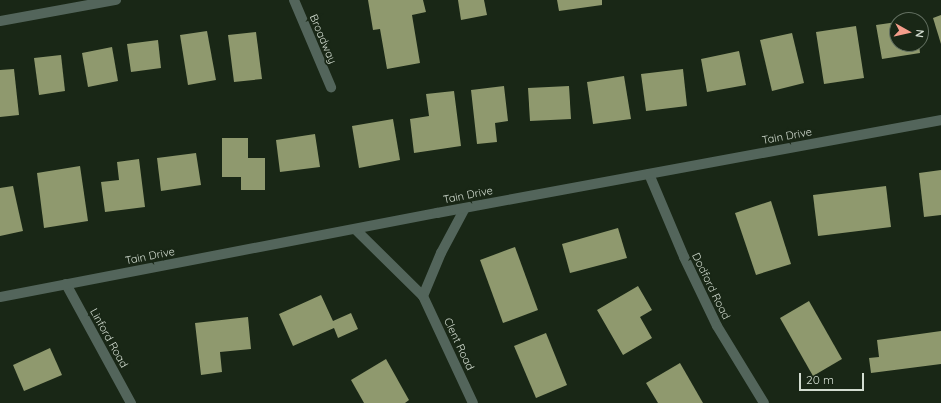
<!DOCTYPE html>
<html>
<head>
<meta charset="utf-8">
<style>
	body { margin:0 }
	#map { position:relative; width:941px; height:403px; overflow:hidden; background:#192716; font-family:Quicksand,sans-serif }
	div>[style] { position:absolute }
	.building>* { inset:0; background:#8f996e }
	.minor>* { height:10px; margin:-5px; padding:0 5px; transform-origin:5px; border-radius:5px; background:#53655b }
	span { translate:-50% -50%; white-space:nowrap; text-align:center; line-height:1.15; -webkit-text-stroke:4px #192716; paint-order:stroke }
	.street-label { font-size:11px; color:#d3ddd1 }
	.north { position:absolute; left:889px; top:12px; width:40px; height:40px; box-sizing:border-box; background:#192716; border:1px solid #637061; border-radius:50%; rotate:98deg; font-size:11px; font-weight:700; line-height:16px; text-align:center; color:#d3ddd1 }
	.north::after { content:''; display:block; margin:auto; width:14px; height:18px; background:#f49d8b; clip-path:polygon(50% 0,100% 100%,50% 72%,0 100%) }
	.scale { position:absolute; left:799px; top:373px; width:65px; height:18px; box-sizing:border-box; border:2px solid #d3ddd1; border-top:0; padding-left:5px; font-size:12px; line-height:14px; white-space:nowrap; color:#d3ddd1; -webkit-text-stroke:3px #192716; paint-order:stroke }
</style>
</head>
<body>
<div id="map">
	<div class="building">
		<i style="clip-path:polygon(368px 0,423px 0,426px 12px,412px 15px,420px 63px,387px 69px,380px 29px,373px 30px)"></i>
		<i style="clip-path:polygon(458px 0,484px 0,487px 15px,461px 20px)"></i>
		<i style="clip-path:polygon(557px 0,602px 0,602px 5px,559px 11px)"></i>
		<i style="clip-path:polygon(941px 15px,941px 44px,933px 18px)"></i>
		<i style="clip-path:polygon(897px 22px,897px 44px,919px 44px,920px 53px,882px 59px,876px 25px)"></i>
		<i style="clip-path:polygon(856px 26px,864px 78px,824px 84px,816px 32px)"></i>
		<i style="clip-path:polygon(207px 31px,216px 80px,188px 85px,180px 35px)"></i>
		<i style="clip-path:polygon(256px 32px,262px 79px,234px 82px,228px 35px)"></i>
		<i style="clip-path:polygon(792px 33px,804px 83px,772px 91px,760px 40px)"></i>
		<i style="clip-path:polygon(158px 40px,161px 68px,131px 72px,127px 44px)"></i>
		<i style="clip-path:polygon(112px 47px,118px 81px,88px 87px,82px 53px)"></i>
		<i style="clip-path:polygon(739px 51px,746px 85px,707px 92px,701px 59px)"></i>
		<i style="clip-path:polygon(61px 55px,65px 91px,39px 95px,34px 58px)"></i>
		<i style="clip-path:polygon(14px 69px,19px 115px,0 117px,0 70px)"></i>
		<i style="clip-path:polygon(683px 69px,687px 106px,646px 111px,641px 74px)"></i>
		<i style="clip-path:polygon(624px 76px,631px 119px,593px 124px,587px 82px)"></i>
		<i style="clip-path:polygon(504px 86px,508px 121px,495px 123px,497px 142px,477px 144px,471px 90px)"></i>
		<i style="clip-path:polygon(569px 86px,571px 119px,530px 121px,528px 88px)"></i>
		<i style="clip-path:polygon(454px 91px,461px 146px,414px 153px,410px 119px,429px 116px,426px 94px)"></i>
		<i style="clip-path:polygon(393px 119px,400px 160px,359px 168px,352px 126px)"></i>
		<i style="clip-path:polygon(315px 134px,320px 167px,280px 172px,276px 140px)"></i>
		<i style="clip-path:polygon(222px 138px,248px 138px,248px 158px,265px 158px,265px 190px,241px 190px,241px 177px,222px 177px)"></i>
		<i style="clip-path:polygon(196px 153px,201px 185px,161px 191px,157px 158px)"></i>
		<i style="clip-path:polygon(139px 159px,145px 207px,105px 212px,101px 182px,119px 180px,117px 162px)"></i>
		<i style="clip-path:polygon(80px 166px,88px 221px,44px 228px,37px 173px)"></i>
		<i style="clip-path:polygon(941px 170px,941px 215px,924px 217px,919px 173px)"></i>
		<i style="clip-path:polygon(13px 186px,23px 231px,0 236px,0 188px)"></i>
		<i style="clip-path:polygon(886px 186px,891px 227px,818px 236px,813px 195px)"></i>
		<i style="clip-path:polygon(771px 201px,791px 264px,756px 275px,735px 213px)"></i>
		<i style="clip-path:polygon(618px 228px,627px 258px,570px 273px,562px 244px)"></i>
		<i style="clip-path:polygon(515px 247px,538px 310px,503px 323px,480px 260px)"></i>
		<i style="clip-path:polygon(638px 286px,652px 310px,640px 317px,652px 338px,623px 355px,597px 310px)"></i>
		<i style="clip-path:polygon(321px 295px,333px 321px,351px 313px,358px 329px,338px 338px,334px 328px,293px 346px,279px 314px)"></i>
		<i style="clip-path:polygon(809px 301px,842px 359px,813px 376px,780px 318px)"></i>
		<i style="clip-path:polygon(248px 317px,251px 349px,220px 352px,222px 372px,201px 375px,195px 323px)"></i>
		<i style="clip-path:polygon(941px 331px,941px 364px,871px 373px,869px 358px,879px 357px,877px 340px)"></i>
		<i style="clip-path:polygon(546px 333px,567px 385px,536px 398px,514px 346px)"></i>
		<i style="clip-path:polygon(50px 348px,62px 375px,24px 391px,13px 365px)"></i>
		<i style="clip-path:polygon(386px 359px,409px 400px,405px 403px,364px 403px,351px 380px)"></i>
		<i style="clip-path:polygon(680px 363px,703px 403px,658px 403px,646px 383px)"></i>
	</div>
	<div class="minor">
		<i style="left:294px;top:0;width:95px;rotate:67deg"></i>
		<i style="left:0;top:21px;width:118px;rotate:-10.3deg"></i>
		<i style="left:649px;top:174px;width:90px;rotate:67.1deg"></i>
		<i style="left:684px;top:257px;width:76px;rotate:64.4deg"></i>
		<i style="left:717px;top:326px;width:90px;rotate:58.6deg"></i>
		<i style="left:356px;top:230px;width:94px;rotate:44.6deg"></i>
		<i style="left:423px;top:296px;width:118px;rotate:65deg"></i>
		<i style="left:66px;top:284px;width:136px;rotate:61.4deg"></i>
		<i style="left:423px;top:296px;width:47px;rotate:-67.3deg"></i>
		<i style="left:441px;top:253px;width:51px;rotate:-61.9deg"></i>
		<i style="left:0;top:297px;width:445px;rotate:-10.9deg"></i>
		<i style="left:437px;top:213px;width:513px;rotate:-10.45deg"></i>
	</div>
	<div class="street-label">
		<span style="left:323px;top:39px;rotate:67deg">Broadway</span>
		<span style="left:787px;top:136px;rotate:-10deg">Tain Drive</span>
		<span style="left:468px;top:195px;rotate:-11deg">Tain Drive</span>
		<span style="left:150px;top:256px;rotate:-11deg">Tain Drive</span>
		<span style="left:711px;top:286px;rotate:64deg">Dodford Road</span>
		<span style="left:109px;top:338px;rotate:61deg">Linford Road</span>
		<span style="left:459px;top:344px;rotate:65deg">Clent Road</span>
	</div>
	<div class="north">N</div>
	<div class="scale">20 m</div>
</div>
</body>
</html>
